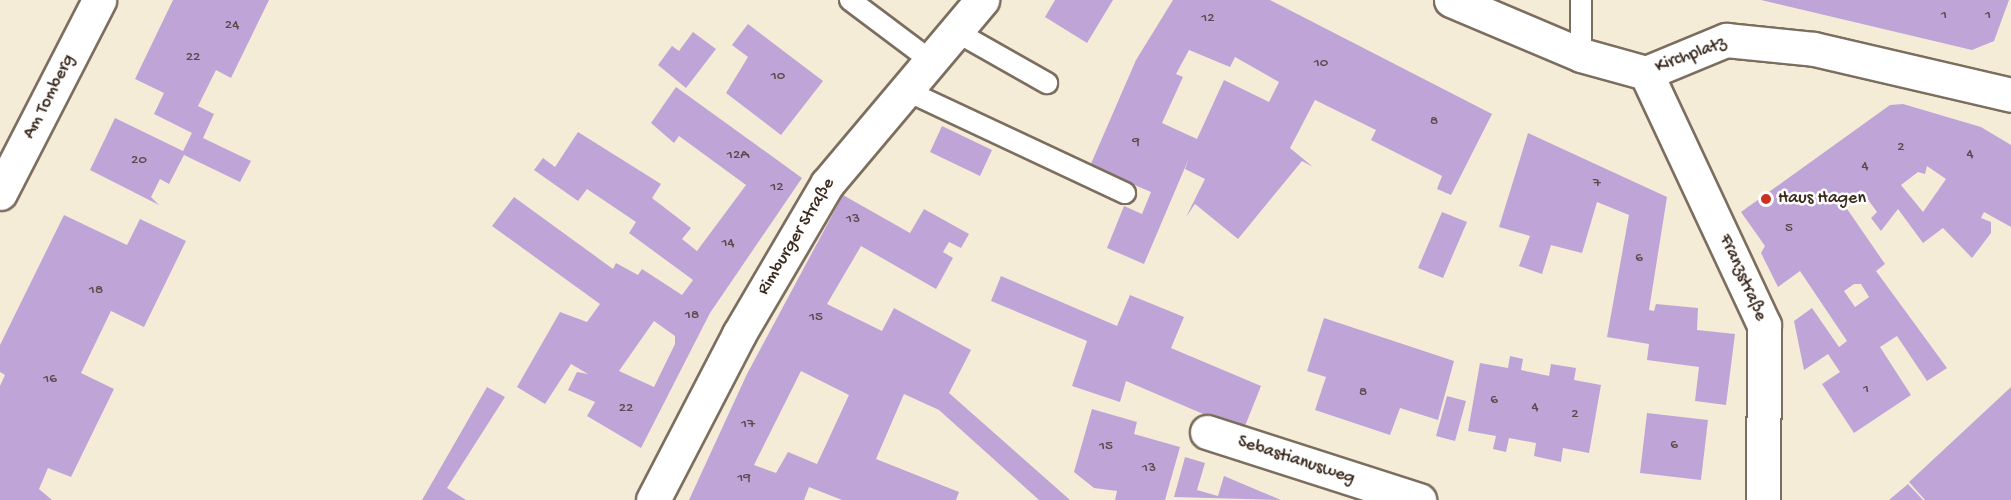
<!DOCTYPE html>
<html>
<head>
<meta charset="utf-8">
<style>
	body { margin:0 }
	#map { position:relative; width:2011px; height:500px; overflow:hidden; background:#f5ecd8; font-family:"Gochi Hand",sans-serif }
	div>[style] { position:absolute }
	.building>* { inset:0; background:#bfa5d7 }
	.roads { filter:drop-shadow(2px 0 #7c6e5f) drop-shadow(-2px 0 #7c6e5f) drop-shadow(0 2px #7c6e5f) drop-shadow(0 -2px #7c6e5f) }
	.service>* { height:20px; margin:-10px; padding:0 10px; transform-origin:10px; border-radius:10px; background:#fff }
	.minor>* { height:33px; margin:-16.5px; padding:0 16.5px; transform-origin:16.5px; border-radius:16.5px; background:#fff }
	.dots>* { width:16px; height:16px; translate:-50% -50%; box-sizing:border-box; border:3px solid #fff; border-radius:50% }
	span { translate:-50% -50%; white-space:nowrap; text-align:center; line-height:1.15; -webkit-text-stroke:5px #fff; paint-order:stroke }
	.number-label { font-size:15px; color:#5c494c }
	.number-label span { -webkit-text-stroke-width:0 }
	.street-label { font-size:18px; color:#3b2a1e }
	.poi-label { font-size:18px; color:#3b2a1e }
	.left { translate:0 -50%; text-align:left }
</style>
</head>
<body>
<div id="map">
	<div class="building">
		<i style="clip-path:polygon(173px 0,269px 0,231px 78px,216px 70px,198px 106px,214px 114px,203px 138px,251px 161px,240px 182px,184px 155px,169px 184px,160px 179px,151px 197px,159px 205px,90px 170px,115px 118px,183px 151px,192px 133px,154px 114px,164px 93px,135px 79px)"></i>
		<i style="clip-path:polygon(1055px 0,1113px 0,1087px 43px,1045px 17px)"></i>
		<i style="clip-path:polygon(evenodd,1173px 0,1270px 0,1492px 114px,1451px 195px,1437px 189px,1442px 176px,1371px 140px,1376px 130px,1315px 100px,1290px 148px,1313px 167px,1302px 161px,1238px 239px,1195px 204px,1186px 217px,1205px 179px,1185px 169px,1189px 158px,1144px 264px,1107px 248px,1124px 206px,1142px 214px,1151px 192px,1090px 166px,1136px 60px,1173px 0,1189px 50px,1230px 67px,1235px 57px,1279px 82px,1269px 102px,1224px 80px,1197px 139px,1162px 123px,1183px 77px,1176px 74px,1189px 50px)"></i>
		<i style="clip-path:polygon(1761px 0,2009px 0,1994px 41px,1972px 50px)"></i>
		<i style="clip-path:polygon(748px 24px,823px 81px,781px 135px,726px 93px,748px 57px,732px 45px)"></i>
		<i style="clip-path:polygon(693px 32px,716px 49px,686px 88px,658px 65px,672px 46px,679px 51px)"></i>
		<i style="clip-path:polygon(evenodd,676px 87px,802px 178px,710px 313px,641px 448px,587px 416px,595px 402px,568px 390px,577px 372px,588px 374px,571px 364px,545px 404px,517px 387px,560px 312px,587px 322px,600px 304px,492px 226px,514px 197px,613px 269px,616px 263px,638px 275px,642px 269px,682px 295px,693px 280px,629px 233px,636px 222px,587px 189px,578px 201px,534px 170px,543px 158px,555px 167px,578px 132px,661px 184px,652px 198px,691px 228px,682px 239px,697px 251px,746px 185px,679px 136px,674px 143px,651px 123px,676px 87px,654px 321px,675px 336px,675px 344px,654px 387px,619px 371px,654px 321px)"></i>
		<i style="clip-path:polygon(evenodd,1903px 104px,1981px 127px,2011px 145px,2011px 227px,1984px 212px,1981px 218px,1991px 222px,1991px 233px,1972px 258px,1943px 228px,1923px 243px,1898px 209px,1881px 231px,1871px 218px,1877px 212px,1861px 190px,1843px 203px,1885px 264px,1876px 271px,1947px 368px,1927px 381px,1897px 336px,1880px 347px,1911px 395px,1854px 433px,1822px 384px,1840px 372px,1828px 354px,1804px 370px,1794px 321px,1812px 308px,1839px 347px,1847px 341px,1800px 271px,1778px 287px,1761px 253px,1765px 246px,1741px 212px,1890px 105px,1903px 104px,1927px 166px,1946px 179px,1923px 212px,1901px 185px,1918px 172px,1925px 174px,1927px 166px,1903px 104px,1854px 284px,1861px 284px,1869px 297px,1855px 307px,1844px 291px,1854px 284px)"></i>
		<i style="clip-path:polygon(942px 126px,992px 150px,980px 176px,930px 152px)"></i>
		<i style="clip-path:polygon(1528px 133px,1667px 197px,1649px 310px,1654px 311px,1656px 304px,1698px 308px,1697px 330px,1735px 334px,1726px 405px,1695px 401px,1699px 367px,1647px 360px,1649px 344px,1607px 337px,1629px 215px,1597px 202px,1582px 253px,1551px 245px,1542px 274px,1519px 266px,1530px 236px,1499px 227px)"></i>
		<i style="clip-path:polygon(evenodd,843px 195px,910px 233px,924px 209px,969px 234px,961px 248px,949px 242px,943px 252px,953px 258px,936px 289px,861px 246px,827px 304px,882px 331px,894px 308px,971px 350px,949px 393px,1070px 500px,1039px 500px,939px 410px,904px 394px,876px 459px,959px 492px,956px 500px,842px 500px,809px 487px,804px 500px,689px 500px,747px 374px,843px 195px,801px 371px,849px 395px,817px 464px,788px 452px,776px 473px,754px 465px,801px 371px)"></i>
		<i style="clip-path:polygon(1442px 212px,1467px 222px,1443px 278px,1418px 268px)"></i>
		<i style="clip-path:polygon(64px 215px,127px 245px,140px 219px,186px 241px,144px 327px,111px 311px,81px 373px,114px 389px,71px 477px,48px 468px,39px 489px,52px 500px,0 500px,0 386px,5px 375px,0 372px,0 345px)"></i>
		<i style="clip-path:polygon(1001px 276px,1117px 326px,1130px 295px,1184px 317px,1171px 348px,1261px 386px,1243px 431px,1126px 381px,1120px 402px,1072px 386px,1087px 341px,991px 301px)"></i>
		<i style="clip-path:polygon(1324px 318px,1454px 361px,1438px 420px,1400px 408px,1390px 435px,1315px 410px,1326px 377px,1307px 371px)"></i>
		<i style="clip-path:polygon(1510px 356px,1523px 359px,1521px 370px,1549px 376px,1551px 364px,1576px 368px,1574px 380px,1601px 385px,1589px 453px,1563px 448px,1561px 462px,1534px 456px,1536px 443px,1509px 438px,1506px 452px,1493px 449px,1496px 436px,1468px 431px,1480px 363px,1508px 368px)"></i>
		<i style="clip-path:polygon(487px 387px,505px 397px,447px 488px,466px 500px,422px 500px)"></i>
		<i style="clip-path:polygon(2011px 387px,2011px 500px,1925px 500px,1909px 482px)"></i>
		<i style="clip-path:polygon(1447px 396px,1466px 401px,1455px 441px,1436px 436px)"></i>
		<i style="clip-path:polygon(1092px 409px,1137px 422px,1134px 434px,1180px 447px,1165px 500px,1115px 500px,1117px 491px,1094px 488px,1074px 472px)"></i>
		<i style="clip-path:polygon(1647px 413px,1708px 420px,1701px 480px,1640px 473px)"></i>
		<i style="clip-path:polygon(1185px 457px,1205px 463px,1197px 490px,1218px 496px,1224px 476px,1281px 500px,1174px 497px)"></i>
		<i style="clip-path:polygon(1908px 484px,1923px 500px,1889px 500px)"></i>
	</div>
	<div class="roads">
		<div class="service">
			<i style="left:850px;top:0;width:100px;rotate:36.9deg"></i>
			<i style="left:955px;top:31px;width:106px;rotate:29.5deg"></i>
			<i style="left:1581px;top:55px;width:55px;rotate:-90deg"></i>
			<i style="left:905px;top:90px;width:243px;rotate:25.1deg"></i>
		</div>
		<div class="minor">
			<i style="left:1451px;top:0;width:141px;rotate:22.9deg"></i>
			<i style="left:1581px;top:55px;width:67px;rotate:15.5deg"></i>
			<i style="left:1646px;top:73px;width:87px;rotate:-22.4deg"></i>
			<i style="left:1726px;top:40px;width:88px;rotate:5.8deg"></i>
			<i style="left:1814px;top:49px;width:202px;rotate:13.1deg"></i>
			<i style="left:1646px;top:73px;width:278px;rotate:64.9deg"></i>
			<i style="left:1764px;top:325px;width:175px;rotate:90.3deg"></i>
			<i style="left:0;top:193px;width:217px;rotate:-62.8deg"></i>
			<i style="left:1207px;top:432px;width:223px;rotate:17.8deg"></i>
			<i style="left:653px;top:500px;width:187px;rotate:-62.6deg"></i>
			<i style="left:739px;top:334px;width:174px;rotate:-59.6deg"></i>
			<i style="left:827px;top:184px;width:241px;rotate:-49.9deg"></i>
		</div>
	</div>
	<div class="dots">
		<i style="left:1766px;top:199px;background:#c8321e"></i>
	</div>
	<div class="number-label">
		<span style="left:1944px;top:16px">1</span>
		<span style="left:1988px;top:16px">1</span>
		<span style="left:1208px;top:19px">12</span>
		<span style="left:232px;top:26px">24</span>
		<span style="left:193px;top:58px">22</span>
		<span style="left:1321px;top:64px">10</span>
		<span style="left:778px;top:77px">10</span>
		<span style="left:1434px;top:122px">8</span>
		<span style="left:1136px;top:143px">9</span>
		<span style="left:1901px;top:148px">2</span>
		<span style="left:1970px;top:155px">4</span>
		<span style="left:738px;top:156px">12A</span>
		<span style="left:139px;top:161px">20</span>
		<span style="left:1865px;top:167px">4</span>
		<span style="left:1597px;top:184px">7</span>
		<span style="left:777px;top:188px">12</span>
		<span style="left:853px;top:220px">13</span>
		<span style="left:1789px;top:229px">5</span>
		<span style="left:728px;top:244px">14</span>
		<span style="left:1639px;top:259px">6</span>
		<span style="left:96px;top:291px">18</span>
		<span style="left:692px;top:316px">18</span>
		<span style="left:816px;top:318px">15</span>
		<span style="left:50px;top:380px">16</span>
		<span style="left:1866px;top:390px">1</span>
		<span style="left:1363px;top:393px">8</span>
		<span style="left:1494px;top:401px">6</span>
		<span style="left:1535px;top:408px">4</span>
		<span style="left:626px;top:409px">22</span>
		<span style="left:1575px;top:415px">2</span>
		<span style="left:748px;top:425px">17</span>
		<span style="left:1674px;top:446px">6</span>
		<span style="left:1106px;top:447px">15</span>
		<span style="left:1149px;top:469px">13</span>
		<span style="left:744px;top:479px">19</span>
	</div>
	<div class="street-label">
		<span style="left:1691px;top:56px;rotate:-20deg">Kirchplatz</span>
		<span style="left:50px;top:97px;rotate:-63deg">Am Tomberg</span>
		<span style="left:797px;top:237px;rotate:-59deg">Rimburger Straße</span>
		<span style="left:1742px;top:278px;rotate:66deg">Franzstraße</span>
		<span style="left:1296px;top:461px;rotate:18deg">Sebastianusweg</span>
	</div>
	<div class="poi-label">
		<span class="left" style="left:1778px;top:199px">Haus Hagen</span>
	</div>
</div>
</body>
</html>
